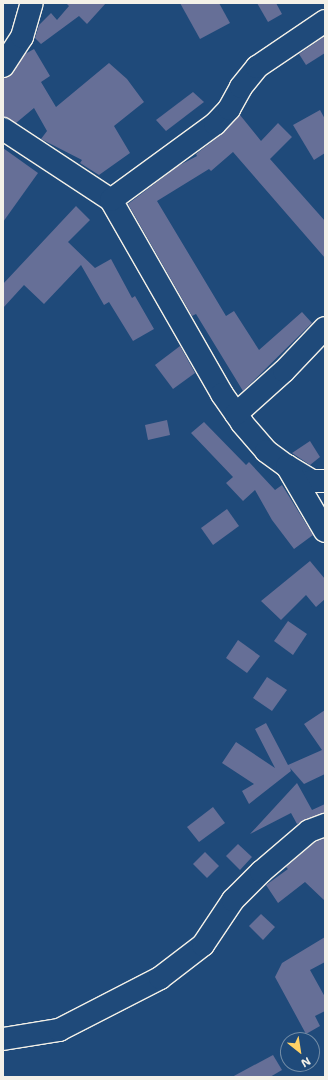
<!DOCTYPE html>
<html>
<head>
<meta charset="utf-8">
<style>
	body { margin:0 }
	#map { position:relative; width:328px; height:1080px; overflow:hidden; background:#1f4a7a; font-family:"Shantell Sans",sans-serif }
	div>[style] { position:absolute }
	.building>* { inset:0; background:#666f97 }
	.roads { filter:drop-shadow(1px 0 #f4f1e8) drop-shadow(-1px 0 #f4f1e8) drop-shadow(0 1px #f4f1e8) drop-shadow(0 -1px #f4f1e8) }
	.minor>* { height:22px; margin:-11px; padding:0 11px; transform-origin:11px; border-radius:11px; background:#1f4a7a }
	span { translate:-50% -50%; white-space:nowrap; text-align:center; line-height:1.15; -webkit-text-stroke:3px #1f4a7a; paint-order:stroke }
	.frame { position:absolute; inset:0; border:4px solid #f4f1e8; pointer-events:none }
	.north { position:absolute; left:280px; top:1032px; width:40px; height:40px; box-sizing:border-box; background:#1f4a7a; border:1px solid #748da6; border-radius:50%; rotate:150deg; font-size:11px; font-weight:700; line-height:16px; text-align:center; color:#f4f1e8 }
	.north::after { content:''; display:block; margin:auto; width:14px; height:18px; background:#ffd166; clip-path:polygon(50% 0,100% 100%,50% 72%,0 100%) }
</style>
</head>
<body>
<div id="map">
	<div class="building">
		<i style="clip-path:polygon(66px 3px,106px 3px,87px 24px,79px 16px,41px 44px,35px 38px,39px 25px,51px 13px,57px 20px,69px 6px)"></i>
		<i style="clip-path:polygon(180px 3px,219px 3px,230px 23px,200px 39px)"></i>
		<i style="clip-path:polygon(257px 3px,276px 3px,282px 14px,268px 22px)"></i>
		<i style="clip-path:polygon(325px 36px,325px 53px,306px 65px,299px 54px)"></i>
		<i style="clip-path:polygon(34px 49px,50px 76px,41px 82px,56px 107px,109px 63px,127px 79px,144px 102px,114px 126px,130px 153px,99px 175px,80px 163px,82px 160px,41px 139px,47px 131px,34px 108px,16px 123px,3px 117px,3px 78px,13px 73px,25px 54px)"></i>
		<i style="clip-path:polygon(193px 92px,204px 102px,166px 131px,156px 120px)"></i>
		<i style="clip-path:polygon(320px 110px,325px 119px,325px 153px,314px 160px,293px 125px)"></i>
		<i style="clip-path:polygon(240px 115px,261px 141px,278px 123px,292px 137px,270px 159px,325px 221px,325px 258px,233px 152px,211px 171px,209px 169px,157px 201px,226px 316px,234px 311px,259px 350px,302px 312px,312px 323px,243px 391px,196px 314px,192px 316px,128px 204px,178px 166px,197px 156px,196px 154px,222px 134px)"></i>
		<i style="clip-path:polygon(3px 148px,38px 173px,3px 222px)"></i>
		<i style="clip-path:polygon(76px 206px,90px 220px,68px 242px,95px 268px,111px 259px,132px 298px,135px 296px,154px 329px,133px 341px,109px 302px,104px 305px,81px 265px,44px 304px,24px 285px,3px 308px,3px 284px)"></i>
		<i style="clip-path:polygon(180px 346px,195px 373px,173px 389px,155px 365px)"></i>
		<i style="clip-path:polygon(167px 420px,170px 435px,148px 440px,145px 425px)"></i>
		<i style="clip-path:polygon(204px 422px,246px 465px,249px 462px,275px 490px,282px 485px,313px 535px,294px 549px,272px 520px,255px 490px,243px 501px,226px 483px,233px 477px,191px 433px)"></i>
		<i style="clip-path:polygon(310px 441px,320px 457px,310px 465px,292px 453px)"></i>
		<i style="clip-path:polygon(227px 509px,239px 526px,213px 545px,201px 528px)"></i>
		<i style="clip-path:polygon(310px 561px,325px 579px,325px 599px,316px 607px,306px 595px,281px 620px,261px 601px)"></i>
		<i style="clip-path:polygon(288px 621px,307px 634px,293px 655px,274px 641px)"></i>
		<i style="clip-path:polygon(238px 640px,260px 656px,247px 673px,226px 658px)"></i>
		<i style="clip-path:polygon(267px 677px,287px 690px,272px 711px,253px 698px)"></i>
		<i style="clip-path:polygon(325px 710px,325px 774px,304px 784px,290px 768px,291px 771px,249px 804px,242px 791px,254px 784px,222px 763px,236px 742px,275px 768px,255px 729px,266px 723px,288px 765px,322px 750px,304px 724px)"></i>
		<i style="clip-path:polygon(297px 783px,312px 810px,325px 804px,325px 813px,297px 824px,291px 813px,250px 834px)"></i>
		<i style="clip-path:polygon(213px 807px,225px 823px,199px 842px,187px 827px)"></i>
		<i style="clip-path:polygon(325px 838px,325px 901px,305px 882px,278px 903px,266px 885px,288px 869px,286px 867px,315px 842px)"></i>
		<i style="clip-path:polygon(238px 844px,252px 857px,240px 870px,226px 856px)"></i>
		<i style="clip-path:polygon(205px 852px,219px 866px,207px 878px,193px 864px)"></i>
		<i style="clip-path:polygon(261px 914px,275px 927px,263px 940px,249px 926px)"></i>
		<i style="clip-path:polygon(325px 937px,325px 962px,310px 970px,325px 997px,325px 1011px,315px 1016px,320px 1026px,306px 1034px,275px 977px,282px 963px)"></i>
		<i style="clip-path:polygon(273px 1055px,282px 1070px,270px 1077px,232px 1077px)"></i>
	</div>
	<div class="roads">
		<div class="minor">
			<i style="left:3px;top:66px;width:35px;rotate:-57deg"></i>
			<i style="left:22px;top:37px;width:35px;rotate:-74deg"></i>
			<i style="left:3px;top:129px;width:129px;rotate:33.3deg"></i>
			<i style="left:111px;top:200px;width:224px;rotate:60.2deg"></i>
			<i style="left:222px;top:394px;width:35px;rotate:55deg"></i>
			<i style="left:242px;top:423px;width:37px;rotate:49deg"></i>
			<i style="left:266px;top:451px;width:26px;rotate:36deg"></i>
			<i style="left:287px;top:466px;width:29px;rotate:31deg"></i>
			<i style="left:312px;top:481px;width:13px"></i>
			<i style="left:111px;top:200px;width:129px;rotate:-36.2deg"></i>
			<i style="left:215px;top:124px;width:21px;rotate:-47deg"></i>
			<i style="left:229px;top:109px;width:25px;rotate:-61deg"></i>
			<i style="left:241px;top:87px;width:26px;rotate:-51deg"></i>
			<i style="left:257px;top:67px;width:82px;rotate:-34.1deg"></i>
			<i style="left:236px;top:414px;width:64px;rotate:-41.9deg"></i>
			<i style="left:284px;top:371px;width:59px;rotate:-46.4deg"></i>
			<i style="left:287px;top:466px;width:75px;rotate:59.7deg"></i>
			<i style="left:3px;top:1039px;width:57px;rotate:-9.1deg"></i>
			<i style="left:59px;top:1030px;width:114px;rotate:-27.2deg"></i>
			<i style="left:160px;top:978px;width:54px;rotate:-37.5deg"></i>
			<i style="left:203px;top:945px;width:54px;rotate:-56.3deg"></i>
			<i style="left:233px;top:900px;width:40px;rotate:-45deg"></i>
			<i style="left:261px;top:872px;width:63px;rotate:-40.5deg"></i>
			<i style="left:309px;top:831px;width:17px;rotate:-21deg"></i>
		</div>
	</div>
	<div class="frame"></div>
	<div class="north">N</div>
</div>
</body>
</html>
